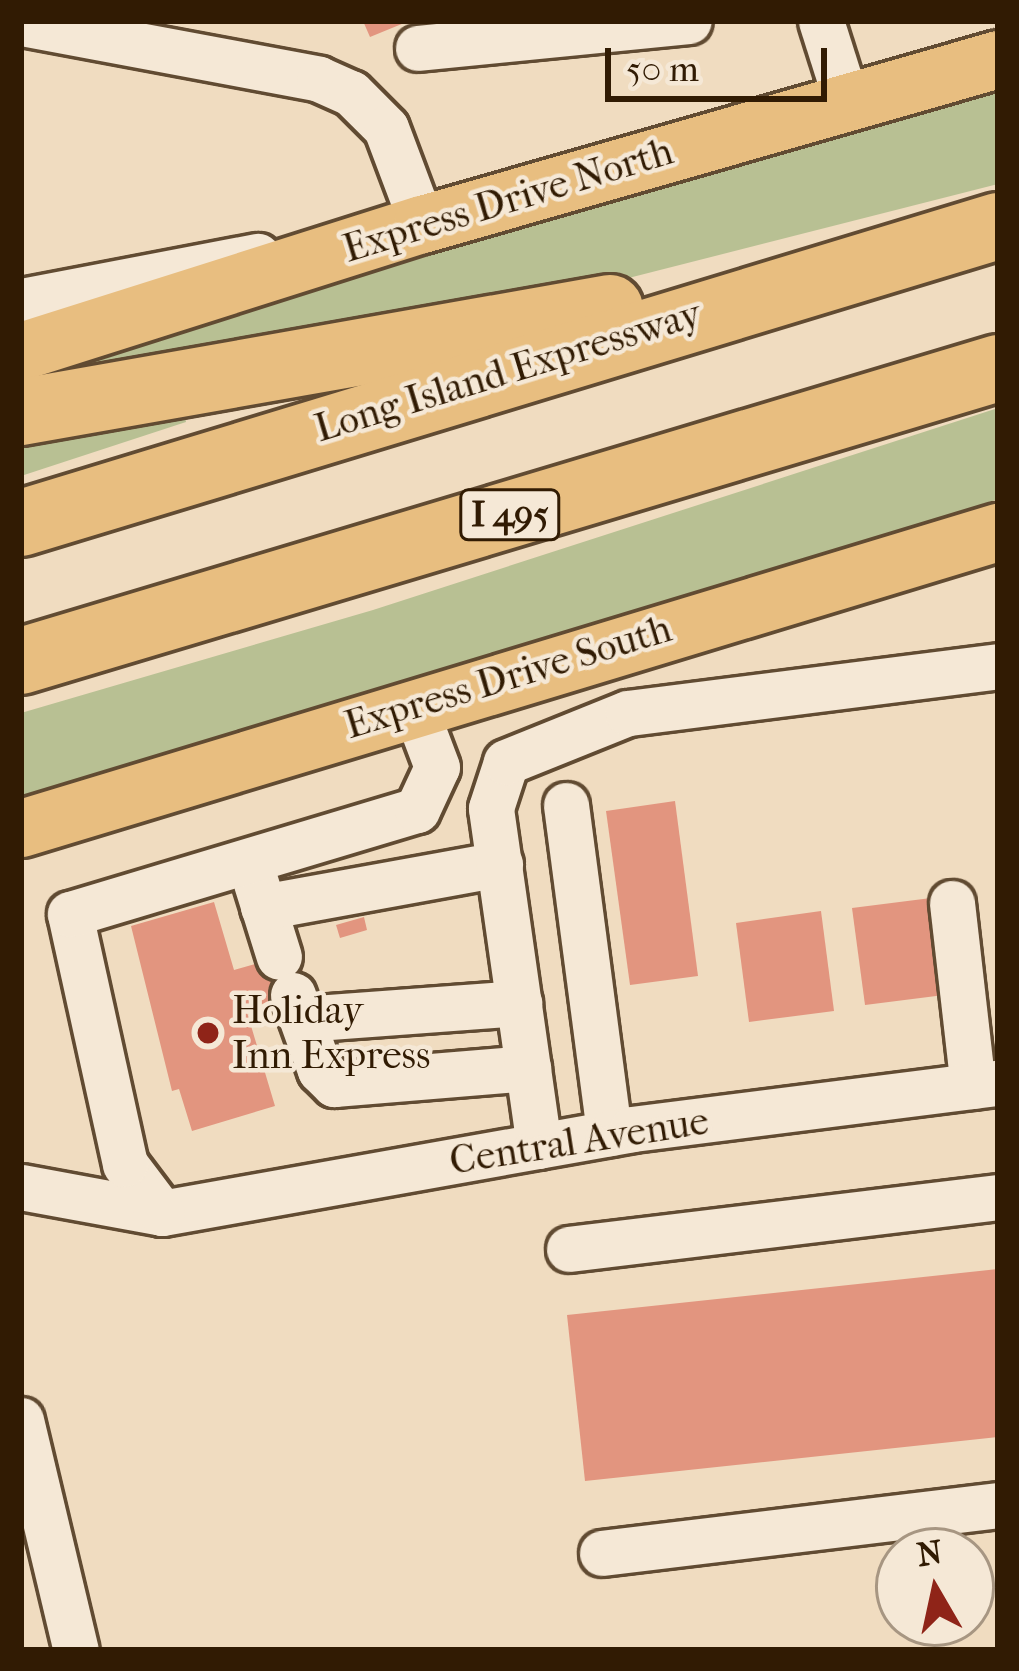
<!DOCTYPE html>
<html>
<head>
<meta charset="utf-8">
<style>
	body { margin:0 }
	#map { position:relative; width:1019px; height:1671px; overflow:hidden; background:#f0dcc0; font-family:"IM FELL French Canon",serif }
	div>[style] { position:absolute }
	.green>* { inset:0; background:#b8c093 }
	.building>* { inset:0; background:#e2957f }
	.roads { filter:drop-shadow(3px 0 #614b32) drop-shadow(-3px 0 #614b32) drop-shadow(0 3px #614b32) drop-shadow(0 -3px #614b32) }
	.minor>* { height:45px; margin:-22.5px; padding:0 22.5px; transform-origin:22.5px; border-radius:22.5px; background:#f5e8d6 }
	.major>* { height:57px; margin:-28.5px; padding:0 28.5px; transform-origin:28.5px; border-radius:28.5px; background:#e8be80 }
	.highway>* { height:66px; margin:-33px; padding:0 33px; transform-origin:33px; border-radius:33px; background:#e8be80 }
	.dots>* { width:33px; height:33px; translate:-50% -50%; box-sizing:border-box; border:6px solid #f5e8d6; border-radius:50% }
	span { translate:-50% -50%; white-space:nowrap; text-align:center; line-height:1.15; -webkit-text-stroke:9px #f5e8d6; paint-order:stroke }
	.shield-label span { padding:3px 9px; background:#f5e8d6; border:3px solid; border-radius:9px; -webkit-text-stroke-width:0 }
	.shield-label { font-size:36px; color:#311b03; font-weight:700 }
	.street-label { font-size:39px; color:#311b03 }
	.poi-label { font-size:39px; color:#311b03 }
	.left { translate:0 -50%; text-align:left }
	.frame { position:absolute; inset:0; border:24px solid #311b03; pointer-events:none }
	.north { position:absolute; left:875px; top:1527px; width:120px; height:120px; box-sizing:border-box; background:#f5e8d6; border:3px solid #a79682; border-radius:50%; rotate:351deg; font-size:33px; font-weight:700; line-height:48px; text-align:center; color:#311b03 }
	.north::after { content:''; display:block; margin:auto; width:42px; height:54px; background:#8f2418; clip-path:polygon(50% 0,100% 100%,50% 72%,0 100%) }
	.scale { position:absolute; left:605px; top:48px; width:222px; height:54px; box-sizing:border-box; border:6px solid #311b03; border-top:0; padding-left:15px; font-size:36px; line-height:42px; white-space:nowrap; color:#311b03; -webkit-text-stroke:9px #f5e8d6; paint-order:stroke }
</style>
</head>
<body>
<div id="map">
	<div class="green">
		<i style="clip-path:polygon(998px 78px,998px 184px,605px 284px,21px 396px,21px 375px)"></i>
		<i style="clip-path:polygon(183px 405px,186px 422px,21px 476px,21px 432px)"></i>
		<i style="clip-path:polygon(998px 408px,998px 499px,694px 600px,21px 801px,21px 713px,373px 610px)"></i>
	</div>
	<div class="building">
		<i style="clip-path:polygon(363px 21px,409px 21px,370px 37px)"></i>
		<i style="clip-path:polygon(675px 801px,698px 976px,630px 985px,606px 811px)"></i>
		<i style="clip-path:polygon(939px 897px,952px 994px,865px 1005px,852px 908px)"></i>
		<i style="clip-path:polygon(214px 902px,234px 970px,297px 952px,308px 990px,246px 1009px,275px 1106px,192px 1131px,179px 1089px,172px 1091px,131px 926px)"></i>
		<i style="clip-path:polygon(821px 911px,834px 1011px,749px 1022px,736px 923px)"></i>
		<i style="clip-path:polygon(364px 917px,367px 930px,340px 938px,336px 925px)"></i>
		<i style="clip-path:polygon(998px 1269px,998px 1437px,585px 1481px,567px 1315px)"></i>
	</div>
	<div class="roads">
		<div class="minor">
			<i style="left:821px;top:21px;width:83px;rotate:72.4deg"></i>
			<i style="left:21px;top:23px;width:303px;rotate:10.6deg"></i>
			<i style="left:319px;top:79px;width:35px;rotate:24deg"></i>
			<i style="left:351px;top:93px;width:49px;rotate:45deg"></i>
			<i style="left:386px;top:128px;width:103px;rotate:69.4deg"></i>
			<i style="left:418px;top:48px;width:272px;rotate:-5.7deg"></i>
			<i style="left:21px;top:301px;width:241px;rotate:-10.8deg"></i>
			<i style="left:566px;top:805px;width:331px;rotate:82.5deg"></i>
			<i style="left:256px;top:883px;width:77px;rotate:72.7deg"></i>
			<i style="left:952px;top:903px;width:184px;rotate:83.5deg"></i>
			<i style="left:263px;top:907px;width:241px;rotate:-10.3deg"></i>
			<i style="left:293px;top:995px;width:80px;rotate:70.2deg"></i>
			<i style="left:320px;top:1070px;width:20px;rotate:45deg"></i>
			<i style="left:334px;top:1084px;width:195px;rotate:-4.7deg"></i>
			<i style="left:302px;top:1019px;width:218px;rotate:-4.2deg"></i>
			<i style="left:539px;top:1146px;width:341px;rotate:-98.1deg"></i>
			<i style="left:491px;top:808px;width:48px;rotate:-71.9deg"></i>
			<i style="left:506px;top:762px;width:131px;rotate:-21.9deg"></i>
			<i style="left:628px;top:713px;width:373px;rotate:-7.2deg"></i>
			<i style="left:21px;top:1187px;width:143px;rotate:10.4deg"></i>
			<i style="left:162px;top:1213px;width:477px;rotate:-10.1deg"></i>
			<i style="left:632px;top:1129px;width:369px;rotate:-7.2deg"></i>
			<i style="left:162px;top:1213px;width:61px;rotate:-127.1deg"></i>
			<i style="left:125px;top:1164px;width:256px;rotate:-102.4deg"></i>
			<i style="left:70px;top:914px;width:362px;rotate:-16.7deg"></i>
			<i style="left:417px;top:810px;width:47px;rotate:-65.1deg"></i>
			<i style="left:437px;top:767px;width:65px;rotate:-110.7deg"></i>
			<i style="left:569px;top:1249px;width:432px;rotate:-6.9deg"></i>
			<i style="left:21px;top:1420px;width:236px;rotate:76.6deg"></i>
			<i style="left:602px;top:1553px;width:399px;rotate:-6.9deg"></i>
		</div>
		<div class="major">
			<i style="left:21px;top:351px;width:421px;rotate:-17.6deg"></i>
			<i style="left:422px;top:224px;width:599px;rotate:-15.98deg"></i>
			<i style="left:21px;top:828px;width:1021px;rotate:-16.86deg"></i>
		</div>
		<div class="highway">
			<i style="left:21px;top:412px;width:598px;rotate:-10.01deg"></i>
			<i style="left:21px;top:523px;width:1021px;rotate:-16.91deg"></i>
			<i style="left:21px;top:661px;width:1020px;rotate:-16.69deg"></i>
		</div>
	</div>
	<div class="dots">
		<i style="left:208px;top:1033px;background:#8f2418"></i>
	</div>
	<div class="shield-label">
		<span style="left:510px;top:515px">I 495</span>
	</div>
	<div class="street-label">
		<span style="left:508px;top:200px;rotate:-17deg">Express Drive North</span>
		<span style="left:508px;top:371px;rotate:-17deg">Long Island Expressway</span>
		<span style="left:508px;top:677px;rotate:-17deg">Express Drive South</span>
		<span style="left:579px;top:1141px;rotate:-9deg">Central Avenue</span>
	</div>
	<div class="poi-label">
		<span class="left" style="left:232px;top:1033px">Holiday<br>Inn Express</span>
	</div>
	<div class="frame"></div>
	<div class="north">N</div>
	<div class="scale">50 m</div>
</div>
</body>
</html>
